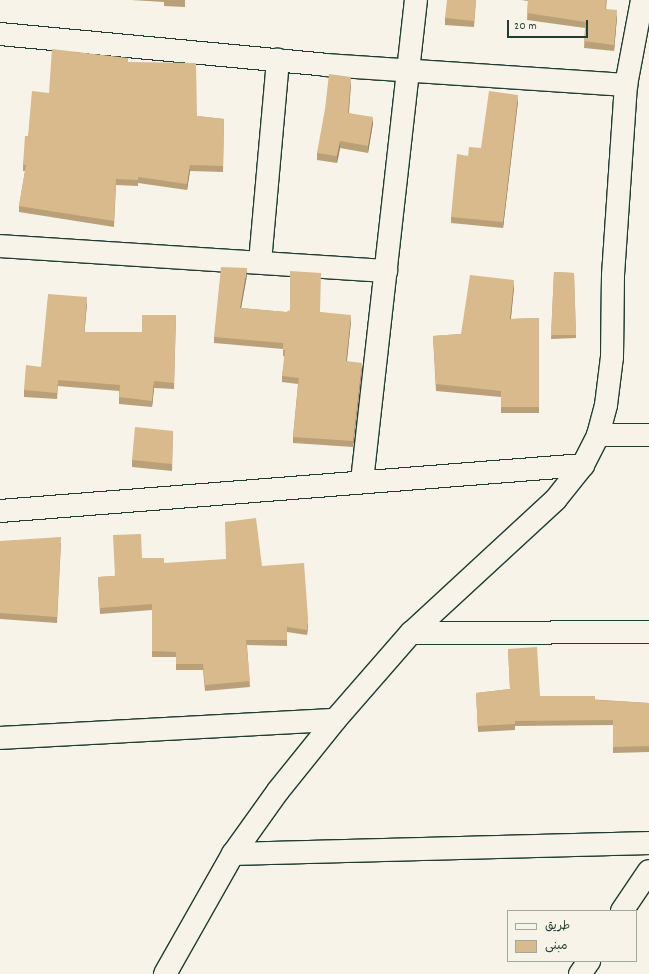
<!DOCTYPE html>
<html>
<head>
<meta charset="utf-8">
<style>
	body { margin:0 }
	#map { position:relative; width:649px; height:974px; overflow:hidden; background:#f7f3e8; font-family:Dekko,"Playpen Sans Arabic",sans-serif }
	div>[style] { position:absolute }
	.roads { filter:drop-shadow(1px 0 #1f3d34) drop-shadow(-1px 0 #1f3d34) drop-shadow(0 1px #1f3d34) drop-shadow(0 -1px #1f3d34) }
	.minor>* { height:22px; margin:-11px; padding:0 11px; transform-origin:11px; border-radius:11px; background:#f7f3e8 }
	.tertiary>* { height:22px; margin:-11px; padding:0 11px; transform-origin:11px; border-radius:11px; background:#f7f3e8 }
	.wall>* { inset:0; background:#baa078 }
	.shaded-wall>* { inset:0; background:#978262 }
	.building>* { inset:0; background:#d8ba8c }
	span { translate:-50% -50%; white-space:nowrap; text-align:center; line-height:1.15; -webkit-text-stroke:4px #f7f3e8; paint-order:stroke }
	.legend { position:absolute; left:507px; top:910px; width:130px; height:52px; box-sizing:border-box; background:#f7f3e8; border:1px solid #a1aaa0; margin:0; padding:5px 7px; list-style:none; font-size:12px; color:#1f3d34 }
	.legend li { display:flex; align-items:center; gap:8px; height:20px }
	.legend b { width:20px; border:1px solid #a1aaa0 }
	.scale { position:absolute; left:507px; top:20px; width:81px; height:18px; box-sizing:border-box; border:2px solid #1f3d34; border-top:0; padding-left:5px; font-size:12px; line-height:14px; white-space:nowrap; color:#1f3d34; -webkit-text-stroke:3px #f7f3e8; paint-order:stroke }
</style>
</head>
<body>
<div id="map">
	<div class="roads">
		<div class="minor">
			<i style="left:0;top:34px;width:326px;rotate:5.4deg"></i>
			<i style="left:325px;top:65px;width:302px;rotate:3.8deg"></i>
			<i style="left:0;top:246px;width:387px;rotate:3.7deg"></i>
			<i style="left:260px;top:262px;width:203px;rotate:-84.9deg"></i>
			<i style="left:598px;top:435px;width:51px"></i>
			<i style="left:362px;top:481px;width:484px;rotate:-83.6deg"></i>
			<i style="left:0;top:511px;width:585px;rotate:-4.51deg"></i>
			<i style="left:411px;top:633px;width:238px;rotate:-0.2deg"></i>
			<i style="left:0;top:738px;width:335px;rotate:-3.1deg"></i>
			<i style="left:233px;top:854px;width:416px;rotate:-1.5deg"></i>
			<i style="left:622px;top:911px;width:48px;rotate:-56deg"></i>
			<i style="left:580px;top:974px;width:16px;rotate:-55deg"></i>
		</div>
		<div class="tertiary">
			<i style="left:165px;top:974px;width:138px;rotate:-60.5deg"></i>
			<i style="left:233px;top:854px;width:77px;rotate:-54.5deg"></i>
			<i style="left:278px;top:791px;width:91px;rotate:-51.2deg"></i>
			<i style="left:335px;top:720px;width:116px;rotate:-48.9deg"></i>
			<i style="left:411px;top:633px;width:197px;rotate:-42.7deg"></i>
			<i style="left:556px;top:499px;width:43px;rotate:-51.5deg"></i>
			<i style="left:583px;top:465px;width:34px;rotate:-63deg"></i>
			<i style="left:598px;top:435px;width:31px;rotate:-75deg"></i>
			<i style="left:606px;top:405px;width:48px;rotate:-82.9deg"></i>
			<i style="left:612px;top:357px;width:82px;rotate:-89.3deg"></i>
			<i style="left:613px;top:275px;width:190px;rotate:-86.1deg"></i>
			<i style="left:626px;top:85px;width:86px;rotate:-79.3deg"></i>
		</div>
	</div>
	<div class="wall">
		<i style="clip-path:polygon(131px 0,185px 0,185px 7px,164px 6px,164px 2px)"></i>
		<i style="clip-path:polygon(476px 0,474px 27px,445px 25px,445px 18px)"></i>
		<i style="clip-path:polygon(521px 0,607px 0,606px 9px,617px 17px,614px 51px,584px 48px,585px 28px,527px 20px,528px 1px)"></i>
		<i style="clip-path:polygon(128px 62px,197px 116px,224px 119px,223px 172px,190px 171px,187px 190px,138px 183px,138px 186px,116px 185px,114px 227px,19px 212px,19px 206px,25px 171px,23px 171px,23px 165px,28px 136px,49px 93px)"></i>
		<i style="clip-path:polygon(351px 83px,349px 113px,373px 123px,368px 153px,340px 148px,337px 163px,317px 160px,317px 153px)"></i>
		<i style="clip-path:polygon(518px 101px,503px 228px,451px 223px,451px 217px,468px 156px,481px 148px)"></i>
		<i style="clip-path:polygon(554px 272px,574px 273px,576px 338px,551px 339px)"></i>
		<i style="clip-path:polygon(247px 275px,241px 308px,286px 312px,320px 312px,351px 321px,347px 361px,362px 369px,353px 447px,293px 443px,293px 437px,298px 384px,282px 382px,282px 376px,285px 357px,283px 356px,283px 349px,214px 343px,214px 337px)"></i>
		<i style="clip-path:polygon(514px 287px,511px 319px,539px 318px,539px 413px,501px 413px,501px 397px,436px 391px,433px 336px,461px 334px)"></i>
		<i style="clip-path:polygon(87px 303px,84px 332px,142px 332px,176px 315px,174px 389px,154px 388px,152px 407px,119px 404px,119px 391px,58px 386px,57px 399px,24px 397px,24px 390px)"></i>
		<i style="clip-path:polygon(173px 431px,172px 471px,132px 467px,132px 460px)"></i>
		<i style="clip-path:polygon(0 541px,61px 543px,57px 623px,0 619px)"></i>
		<i style="clip-path:polygon(142px 558px,164px 563px,262px 566px,308px 624px,307px 635px,287px 632px,287px 646px,247px 645px,250px 687px,205px 691px,203px 670px,176px 670px,176px 657px,152px 657px,152px 610px,100px 614px,98px 577px,114px 576px)"></i>
		<i style="clip-path:polygon(508px 649px,540px 696px,649px 703px,649px 752px,613px 753px,613px 725px,515px 726px,515px 730px,478px 732px,476px 693px,510px 689px)"></i>
	</div>
	<div class="shaded-wall">
		<i style="clip-path:polygon(617px 10px,617px 17px,614px 51px,614px 45px)"></i>
		<i style="clip-path:polygon(351px 77px,351px 83px,348px 119px,348px 113px)"></i>
		<i style="clip-path:polygon(518px 95px,518px 101px,503px 228px,503px 222px)"></i>
		<i style="clip-path:polygon(373px 117px,373px 123px,368px 153px,368px 146px)"></i>
		<i style="clip-path:polygon(340px 141px,340px 148px,337px 163px,337px 156px)"></i>
		<i style="clip-path:polygon(190px 165px,190px 171px,187px 190px,187px 184px)"></i>
		<i style="clip-path:polygon(247px 268px,247px 275px,240px 314px,240px 308px)"></i>
		<i style="clip-path:polygon(514px 280px,514px 287px,510px 326px,510px 319px)"></i>
		<i style="clip-path:polygon(87px 297px,87px 303px,84px 338px,84px 332px)"></i>
		<i style="clip-path:polygon(351px 315px,351px 321px,346px 368px,346px 361px)"></i>
		<i style="clip-path:polygon(362px 363px,362px 369px,353px 447px,353px 441px)"></i>
		<i style="clip-path:polygon(154px 381px,154px 388px,152px 407px,152px 401px)"></i>
		<i style="clip-path:polygon(308px 618px,308px 624px,307px 635px,307px 630px)"></i>
	</div>
	<div class="building">
		<i style="clip-path:polygon(447px 0,476px 0,474px 21px,445px 18px)"></i>
		<i style="clip-path:polygon(528px 0,606px 0,605px 9px,617px 10px,614px 45px,584px 41px,586px 22px,527px 13px)"></i>
		<i style="clip-path:polygon(52px 49px,128px 58px,128px 62px,196px 63px,197px 116px,224px 119px,223px 166px,190px 165px,187px 184px,138px 177px,138px 180px,116px 179px,114px 221px,19px 206px,26px 165px,23px 165px,25px 136px,28px 136px,32px 91px,49px 93px)"></i>
		<i style="clip-path:polygon(329px 74px,351px 77px,348px 113px,373px 117px,368px 146px,340px 141px,337px 156px,317px 153px,325px 109px)"></i>
		<i style="clip-path:polygon(489px 91px,518px 95px,503px 222px,451px 217px,457px 154px,468px 156px,469px 147px,481px 148px)"></i>
		<i style="clip-path:polygon(221px 267px,247px 268px,240px 308px,286px 312px,290px 310px,290px 271px,321px 273px,320px 312px,351px 315px,346px 361px,362px 363px,353px 441px,293px 437px,299px 378px,282px 376px,285px 350px,283px 350px,283px 343px,214px 337px)"></i>
		<i style="clip-path:polygon(554px 272px,574px 273px,576px 335px,551px 335px)"></i>
		<i style="clip-path:polygon(470px 275px,514px 280px,510px 319px,539px 318px,539px 407px,501px 407px,501px 391px,436px 384px,433px 336px,461px 334px)"></i>
		<i style="clip-path:polygon(48px 294px,87px 297px,84px 332px,142px 332px,142px 315px,176px 315px,174px 383px,154px 381px,152px 401px,119px 397px,120px 385px,58px 380px,57px 393px,24px 390px,26px 365px,41px 367px)"></i>
		<i style="clip-path:polygon(135px 427px,173px 431px,172px 464px,132px 460px)"></i>
		<i style="clip-path:polygon(256px 518px,262px 566px,304px 563px,308px 618px,307px 630px,287px 627px,287px 640px,246px 640px,250px 681px,205px 685px,203px 664px,176px 664px,176px 652px,152px 651px,152px 604px,100px 608px,98px 577px,115px 576px,113px 535px,141px 534px,142px 558px,164px 558px,164px 563px,226px 559px,225px 522px)"></i>
		<i style="clip-path:polygon(61px 537px,57px 617px,0 613px,0 541px)"></i>
		<i style="clip-path:polygon(537px 647px,540px 696px,595px 696px,595px 700px,649px 703px,649px 746px,613px 747px,613px 720px,515px 721px,515px 724px,478px 726px,476px 693px,510px 689px,508px 649px)"></i>
	</div>
	<ul class="legend">
	<li><b style="height:5px;background:#f7f3e8"></b>طريق</li>
	<li><b style="height:11px;background:#d8ba8c"></b>مبنى</li>
	</ul>
	<div class="scale">20 m</div>
</div>
</body>
</html>
